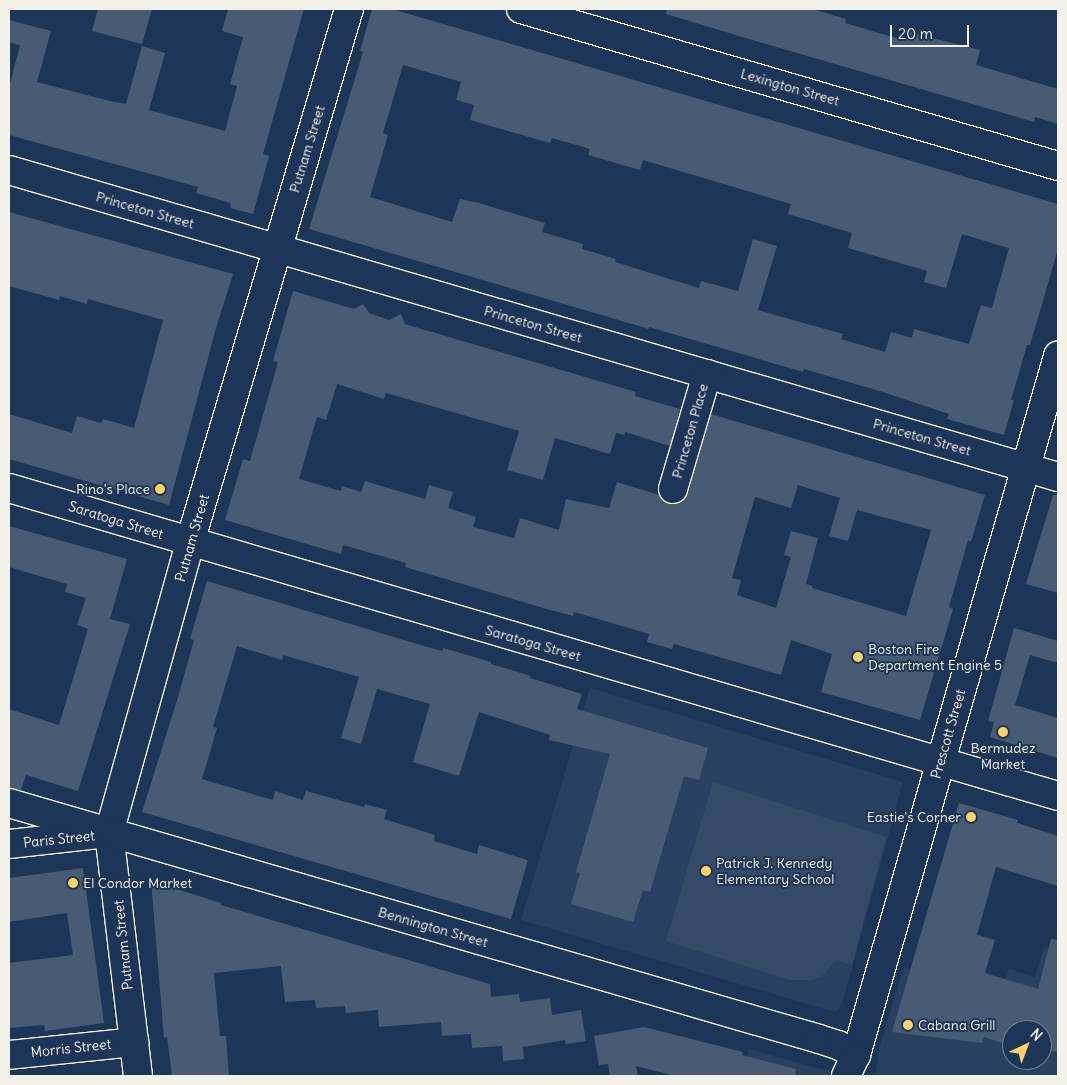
<!DOCTYPE html>
<html>
<head>
<meta charset="utf-8">
<style>
	body { margin:0 }
	#map { position:relative; width:1067px; height:1085px; overflow:hidden; background:#1d3557; font-family:Delius,sans-serif }
	div>[style] { position:absolute }
	.built>* { inset:0; background:#2a4060 }
	.green>* { inset:0; background:#354a67 }
	.building>* { inset:0; background:#485b74 }
	.roads { filter:drop-shadow(1px 0 #f4f1e8) drop-shadow(-1px 0 #f4f1e8) drop-shadow(0 1px #f4f1e8) drop-shadow(0 -1px #f4f1e8) }
	.minor>* { height:28px; margin:-14px; padding:0 14px; transform-origin:14px; border-radius:14px; background:#1d3557 }
	.major>* { height:28px; margin:-14px; padding:0 14px; transform-origin:14px; border-radius:14px; background:#1d3557 }
	.dots>* { width:14px; height:14px; translate:-50% -50%; box-sizing:border-box; border:2px solid #1d3557; border-radius:50% }
	span { translate:-50% -50%; white-space:nowrap; text-align:center; line-height:1.15; -webkit-text-stroke:4px #1d3557; paint-order:stroke }
	.street-label { font-size:14px; color:#f4f1e8 }
	.poi-label { font-size:14px; color:#f4f1e8 }
	.right { translate:-100% -50%; text-align:right }
	.left { translate:0 -50%; text-align:left }
	.frame { position:absolute; inset:0; border:10px solid #f4f1e8; pointer-events:none }
	.north { position:absolute; left:1002px; top:1020px; width:50px; height:50px; box-sizing:border-box; background:#1d3557; border:1px solid #738091; border-radius:50%; rotate:43deg; font-size:14px; font-weight:700; line-height:20px; text-align:center; color:#f4f1e8 }
	.north::after { content:''; display:block; margin:auto; width:18px; height:22px; background:#ffd166; clip-path:polygon(50% 0,100% 100%,50% 72%,0 100%) }
	.scale { position:absolute; left:890px; top:25px; width:79px; height:22px; box-sizing:border-box; border:2px solid #f4f1e8; border-top:0; padding-left:6px; font-size:15px; line-height:18px; white-space:nowrap; color:#f4f1e8; -webkit-text-stroke:4px #1d3557; paint-order:stroke }
</style>
</head>
<body>
<div id="map">
	<div class="built">
		<i style="clip-path:polygon(590px 688px,903px 782px,842px 1004px,835px 1012px,521px 920px)"></i>
		<i style="clip-path:polygon(evenodd,1044px 947px,1058px 951px,1058px 1076px,876px 1076px,879px 1048px,904px 967px,1000px 996px,1009px 969px,1035px 977px,1044px 947px,1012px 1030px,1042px 1030px,1042px 1060px,1012px 1060px,1012px 1030px)"></i>
		<i style="clip-path:polygon(749px 1049px,813px 1067px,859px 1076px,742px 1076px)"></i>
	</div>
	<div class="green">
		<i style="clip-path:polygon(713px 782px,886px 837px,852px 965px,837px 960px,823px 975px,813px 980px,790px 980px,666px 941px)"></i>
	</div>
	<div class="building">
		<i style="clip-path:polygon(98px 9px,152px 9px,142px 44px,92px 31px)"></i>
		<i style="clip-path:polygon(228px 9px,304px 9px,263px 154px,269px 156px,253px 214px,230px 208px,231px 203px,196px 193px,198px 187px,9px 135px,9px 88px,20px 45px,9px 42px,9px 20px,51px 31px,37px 82px,110px 101px,126px 104px,142px 46px,165px 53px,149px 110px,225px 131px,237px 86px,230px 84px,243px 37px,222px 31px)"></i>
		<i style="clip-path:polygon(evenodd,372px 9px,392px 9px,1058px 204px,1058px 249px,1030px 345px,1027px 345px,1011px 400px,1014px 400px,1004px 435px,947px 419px,949px 414px,883px 392px,804px 369px,803px 372px,649px 327px,649px 329px,309px 229px,363px 52px,360px 51px,372px 9px,403px 65px,461px 82px,456px 100px,474px 105px,470px 120px,550px 143px,552px 138px,590px 149px,588px 155px,640px 170px,643px 160px,791px 204px,788px 214px,852px 233px,848px 248px,927px 271px,924px 282px,946px 288px,962px 234px,1008px 248px,1009px 248px,992px 308px,981px 305px,969px 344px,914px 329px,912px 338px,891px 332px,885px 352px,841px 339px,843px 334px,758px 310px,777px 246px,753px 239px,738px 291px,701px 281px,699px 288px,615px 262px,616px 259px,582px 249px,583px 244px,542px 232px,545px 223px,479px 203px,460px 199px,452px 222px,370px 197px,388px 135px,383px 133px,403px 65px)"></i>
		<i style="clip-path:polygon(667px 9px,812px 9px,846px 19px,845px 23px,906px 41px,909px 32px,980px 50px,976px 65px,1058px 89px,1058px 124px,1035px 117px,1034px 122px,759px 42px,666px 14px)"></i>
		<i style="clip-path:polygon(9px 212px,233px 274px,216px 328px,169px 505px,9px 459px,9px 414px,72px 433px,77px 416px,101px 423px,103px 419px,134px 428px,163px 320px,88px 299px,87px 304px,60px 296px,59px 300px,9px 286px)"></i>
		<i style="clip-path:polygon(evenodd,293px 291px,354px 309px,363px 304px,369px 313px,389px 320px,401px 314px,405px 324px,636px 392px,635px 396px,680px 409px,670px 446px,625px 432px,624px 435px,616px 433px,610px 454px,555px 438px,543px 480px,507px 470px,519px 431px,386px 393px,384px 399px,337px 384px,326px 420px,317px 417px,299px 479px,341px 491px,342px 486px,361px 492px,365px 481px,425px 499px,429px 485px,453px 492px,448px 508px,476px 517px,473px 527px,514px 538px,520px 518px,559px 530px,566px 499px,609px 508px,617px 482px,659px 495px,662px 500px,669px 504px,677px 504px,683px 501px,688px 493px,711px 414px,985px 495px,971px 542px,968px 540px,949px 607px,953px 609px,920px 720px,821px 692px,832px 654px,791px 640px,781px 675px,674px 644px,672px 649px,647px 642px,649px 634px,574px 612px,573px 616px,547px 609px,405px 567px,406px 563px,343px 545px,341px 554px,225px 520px,243px 459px,250px 461px,278px 362px,273px 361px,293px 291px,798px 485px,840px 498px,829px 536px,848px 541px,857px 510px,931px 530px,906px 616px,812px 588px,813px 586px,806px 584px,818px 538px,791px 531px,784px 555px,791px 557px,776px 608px,737px 595px,741px 580px,732px 578px,755px 497px,791px 508px,798px 485px)"></i>
		<i style="clip-path:polygon(1053px 495px,1058px 495px,1058px 593px,1026px 584px)"></i>
		<i style="clip-path:polygon(9px 526px,127px 559px,110px 619px,130px 624px,78px 791px,26px 775px,21px 790px,9px 788px,9px 709px,59px 725px,88px 629px,77px 625px,86px 598px,65px 592px,67px 584px,9px 567px)"></i>
		<i style="clip-path:polygon(207px 581px,417px 644px,442px 651px,443px 648px,491px 662px,491px 664px,531px 676px,530px 678px,582px 694px,577px 709px,708px 748px,699px 780px,684px 776px,650px 892px,643px 890px,633px 922px,571px 904px,580px 873px,576px 872px,610px 754px,549px 740px,550px 735px,479px 712px,459px 776px,413px 762px,430px 704px,377px 689px,361px 744px,341px 738px,359px 677px,283px 655px,282px 660px,237px 646px,213px 727px,217px 728px,202px 779px,273px 800px,275px 791px,303px 800px,306px 791px,364px 807px,365px 804px,387px 810px,384px 819px,435px 835px,434px 841px,477px 854px,479px 845px,528px 860px,511px 919px,142px 812px,178px 697px,194px 640px,190px 639px)"></i>
		<i style="clip-path:polygon(1014px 628px,1058px 641px,1058px 663px,1030px 655px,1015px 705px,1058px 718px,1058px 758px,990px 737px,994px 722px,988px 721px)"></i>
		<i style="clip-path:polygon(959px 803px,1018px 820px,1017px 823px,1058px 836px,1058px 886px,996px 867px,977px 935px,995px 940px,985px 973px,1038px 989px,1051px 939px,1058px 940px,1058px 1052px,1042px 1050px,1042px 1030px,1012px 1030px,1012px 1046px,984px 1037px,982px 1043px,892px 1032px)"></i>
		<i style="clip-path:polygon(83px 868px,104px 1023px,45px 1031px,44px 1025px,9px 1028px,9px 963px,73px 955px,67px 913px,9px 922px,9px 878px)"></i>
		<i style="clip-path:polygon(151px 881px,221px 903px,221px 905px,490px 984px,491px 997px,519px 994px,520px 1002px,550px 998px,552px 1015px,581px 1010px,586px 1041px,566px 1044px,565px 1040px,523px 1047px,524px 1059px,503px 1061px,502px 1046px,472px 1048px,471px 1034px,442px 1036px,441px 1022px,379px 1027px,378px 1010px,346px 1013px,345px 1006px,316px 1008px,315px 1000px,285px 1002px,281px 966px,214px 973px,220px 1036px,226px 1036px,229px 1076px,172px 1076px,167px 1037px,164px 1038px)"></i>
		<i style="clip-path:polygon(644px 1027px,743px 1052px,742px 1055px,796px 1069px,795px 1076px,675px 1076px,636px 1066px,638px 1076px,610px 1076px,608px 1064px,599px 1065px,594px 1036px)"></i>
	</div>
	<div class="roads">
		<div class="minor">
			<i style="left:521px;top:9px;width:559px;rotate:16.3deg"></i>
			<i style="left:9px;top:170px;width:1093px;rotate:16.31deg"></i>
			<i style="left:9px;top:488px;width:1093px;rotate:16.36deg"></i>
			<i style="left:673px;top:489px;width:120px;rotate:-73.5deg"></i>
			<i style="left:9px;top:844px;width:101px;rotate:-6.3deg"></i>
			<i style="left:9px;top:1055px;width:126px;rotate:-5.9deg"></i>
			<i style="left:856px;top:1055px;width:728px;rotate:-73.88deg"></i>
			<i style="left:138px;top:1076px;width:245px;rotate:-96.8deg"></i>
			<i style="left:109px;top:833px;width:302px;rotate:-74.4deg"></i>
			<i style="left:190px;top:542px;width:556px;rotate:-73.39deg"></i>
		</div>
		<div class="major">
			<i style="left:9px;top:803px;width:844px;rotate:16.24deg"></i>
			<i style="left:819px;top:1039px;width:20px;rotate:18deg"></i>
			<i style="left:838px;top:1045px;width:21px;rotate:29deg"></i>
			<i style="left:846px;top:1076px;width:23px;rotate:-65deg"></i>
		</div>
	</div>
	<div class="dots">
		<i style="left:160px;top:489px;background:#ffd166"></i>
		<i style="left:858px;top:657px;background:#ffd166"></i>
		<i style="left:1003px;top:732px;background:#ffd166"></i>
		<i style="left:971px;top:817px;background:#ffd166"></i>
		<i style="left:706px;top:871px;background:#ffd166"></i>
		<i style="left:73px;top:883px;background:#ffd166"></i>
		<i style="left:908px;top:1025px;background:#ffd166"></i>
	</div>
	<div class="street-label">
		<span style="left:790px;top:87px;rotate:16deg">Lexington Street</span>
		<span style="left:307px;top:149px;rotate:-73deg">Putnam Street</span>
		<span style="left:145px;top:210px;rotate:16deg">Princeton Street</span>
		<span style="left:533px;top:324px;rotate:16deg">Princeton Street</span>
		<span style="left:690px;top:431px;rotate:-74deg">Princeton Place</span>
		<span style="left:922px;top:437px;rotate:16deg">Princeton Street</span>
		<span style="left:116px;top:520px;rotate:17deg">Saratoga Street</span>
		<span style="left:192px;top:538px;rotate:-74deg">Putnam Street</span>
		<span style="left:533px;top:643px;rotate:16deg">Saratoga Street</span>
		<span style="left:948px;top:734px;rotate:-74deg">Prescott Street</span>
		<span style="left:59px;top:839px;rotate:-6deg">Paris Street</span>
		<span style="left:433px;top:927px;rotate:16deg">Bennington Street</span>
		<span style="left:123px;top:945px;rotate:-96deg">Putnam Street</span>
		<span style="left:71px;top:1048px;rotate:-6deg">Morris Street</span>
	</div>
	<div class="poi-label">
		<span class="right" style="left:150px;top:489px">Rino's Place</span>
		<span class="left" style="left:868px;top:657px">Boston Fire<br>Department Engine 5</span>
		<span style="left:1003px;top:756px">Bermudez<br>Market</span>
		<span class="right" style="left:961px;top:817px">Eastie's Corner</span>
		<span class="left" style="left:716px;top:871px">Patrick J. Kennedy<br>Elementary School</span>
		<span class="left" style="left:83px;top:883px">El Condor Market</span>
		<span class="left" style="left:918px;top:1025px">Cabana Grill</span>
	</div>
	<div class="frame"></div>
	<div class="north">N</div>
	<div class="scale">20 m</div>
</div>
</body>
</html>
